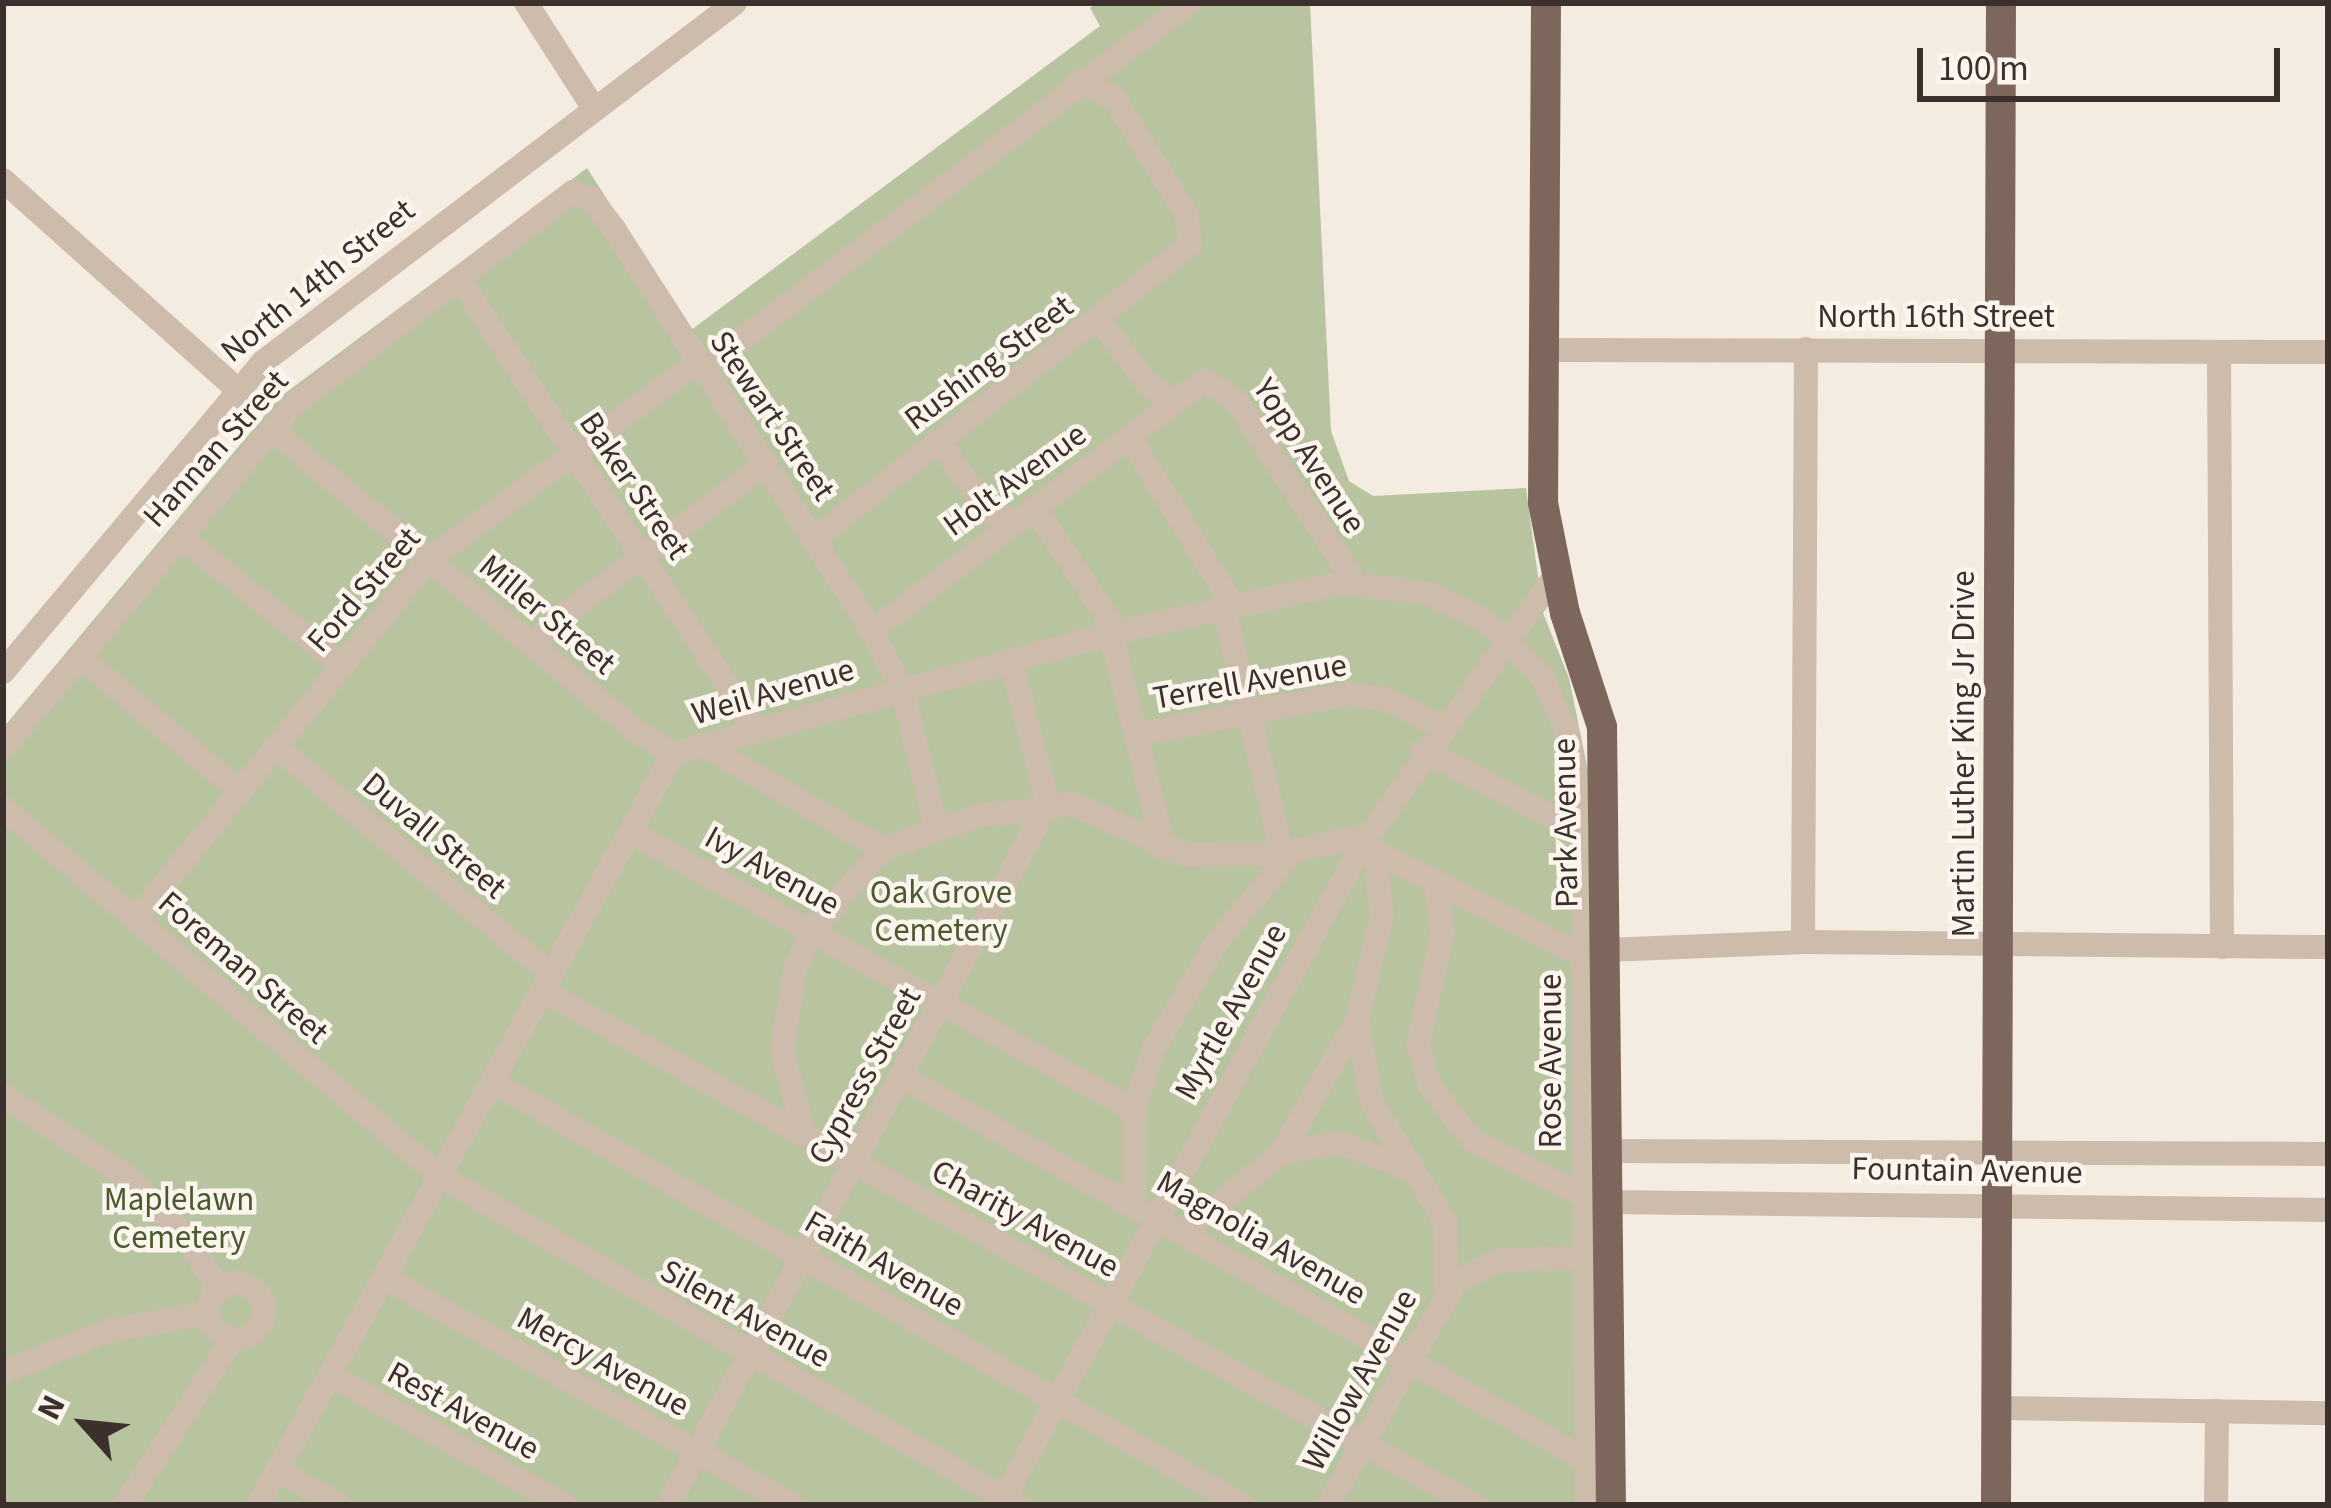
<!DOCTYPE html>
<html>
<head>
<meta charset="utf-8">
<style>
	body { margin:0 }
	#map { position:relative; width:2331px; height:1508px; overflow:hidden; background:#f4ebe1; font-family:"Source Sans 3",sans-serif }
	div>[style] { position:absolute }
	.green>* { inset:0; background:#b8c4a0 }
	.minor>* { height:24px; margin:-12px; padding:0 12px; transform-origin:12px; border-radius:12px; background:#cdbbac }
	.minor>.ring { margin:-12px; padding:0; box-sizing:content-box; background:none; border:24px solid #cdbbac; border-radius:50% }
	.major>* { height:30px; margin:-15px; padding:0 15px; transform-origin:15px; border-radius:15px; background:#7d675c }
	span { translate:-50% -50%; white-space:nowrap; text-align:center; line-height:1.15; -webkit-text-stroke:9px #fbf5ee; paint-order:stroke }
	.street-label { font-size:33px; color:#3b302b }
	.park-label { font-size:33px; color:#4a5a2e }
	.frame { position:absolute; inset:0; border:6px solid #3b302b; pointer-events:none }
	.north { position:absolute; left:24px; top:1364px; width:120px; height:120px; -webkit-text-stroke:9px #fbf5ee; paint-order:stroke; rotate:297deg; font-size:33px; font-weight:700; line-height:48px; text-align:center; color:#3b302b }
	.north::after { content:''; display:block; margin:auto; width:42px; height:54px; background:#3b302b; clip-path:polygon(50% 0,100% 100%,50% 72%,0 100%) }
	.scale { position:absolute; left:1917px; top:48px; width:363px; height:54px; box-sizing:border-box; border:6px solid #3b302b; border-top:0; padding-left:15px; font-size:36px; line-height:42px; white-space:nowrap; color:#3b302b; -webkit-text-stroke:9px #fbf5ee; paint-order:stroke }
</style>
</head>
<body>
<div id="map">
	<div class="green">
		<i style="clip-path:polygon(1096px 3px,1310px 3px,1331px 431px,1349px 481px,1373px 496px,1526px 488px,1543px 613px,1569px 678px,1591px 786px,1601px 1505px,3px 1505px,3px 728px,280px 397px,587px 168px,691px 330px,1100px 26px,1090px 8px)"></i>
	</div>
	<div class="minor">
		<i style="left:526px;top:3px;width:124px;rotate:57.2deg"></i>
		<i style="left:3px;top:180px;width:314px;rotate:41.8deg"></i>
		<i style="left:459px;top:279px;width:539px;rotate:56.58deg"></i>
		<i style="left:1100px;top:321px;width:81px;rotate:53deg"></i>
		<i style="left:1149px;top:386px;width:26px;rotate:29deg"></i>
		<i style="left:1543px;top:350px;width:785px;rotate:0.15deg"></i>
		<i style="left:2219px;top:352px;width:595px;rotate:89.71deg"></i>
		<i style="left:701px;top:370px;width:611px;rotate:-36.94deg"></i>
		<i style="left:272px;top:430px;width:469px;rotate:39.6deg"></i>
		<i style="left:633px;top:729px;width:47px;rotate:32deg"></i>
		<i style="left:1129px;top:437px;width:195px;rotate:58.2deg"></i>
		<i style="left:939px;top:441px;width:89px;rotate:55.1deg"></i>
		<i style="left:990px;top:514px;width:22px;rotate:18deg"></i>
		<i style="left:1034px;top:507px;width:150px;rotate:56.4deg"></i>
		<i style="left:180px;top:537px;width:206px;rotate:38.3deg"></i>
		<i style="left:814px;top:539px;width:477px;rotate:-38deg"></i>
		<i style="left:1190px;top:245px;width:30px;rotate:-96deg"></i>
		<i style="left:1187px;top:215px;width:138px;rotate:-122deg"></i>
		<i style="left:1114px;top:98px;width:39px;rotate:-154deg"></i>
		<i style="left:1223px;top:605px;width:255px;rotate:76.6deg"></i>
		<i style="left:872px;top:631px;width:416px;rotate:-37deg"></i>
		<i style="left:1204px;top:381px;width:36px;rotate:30deg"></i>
		<i style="left:1235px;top:399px;width:222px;rotate:56.7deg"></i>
		<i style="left:1111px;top:634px;width:222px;rotate:76.2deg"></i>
		<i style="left:534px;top:646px;width:30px;rotate:-50deg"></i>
		<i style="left:553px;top:623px;width:264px;rotate:-36.7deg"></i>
		<i style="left:80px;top:657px;width:207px;rotate:40.1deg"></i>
		<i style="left:1011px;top:660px;width:149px;rotate:75.6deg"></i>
		<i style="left:3px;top:672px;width:405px;rotate:-50deg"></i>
		<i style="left:263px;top:362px;width:593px;rotate:-37.26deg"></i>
		<i style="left:1136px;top:735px;width:214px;rotate:-11deg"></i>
		<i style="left:1346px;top:694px;width:40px;rotate:7.1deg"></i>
		<i style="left:1386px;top:699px;width:60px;rotate:26.6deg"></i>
		<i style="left:275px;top:746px;width:359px;rotate:39.6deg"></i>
		<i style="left:705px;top:746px;width:206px;rotate:30.1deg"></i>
		<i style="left:3px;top:748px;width:448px;rotate:-49.8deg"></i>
		<i style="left:292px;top:406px;width:353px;rotate:-37.3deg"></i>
		<i style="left:573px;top:192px;width:18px;rotate:19deg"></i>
		<i style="left:590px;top:198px;width:39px;rotate:52deg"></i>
		<i style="left:614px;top:229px;width:478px;rotate:57.3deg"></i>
		<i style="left:872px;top:631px;width:66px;rotate:63deg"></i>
		<i style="left:902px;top:690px;width:140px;rotate:76deg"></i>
		<i style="left:1422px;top:750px;width:180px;rotate:27.1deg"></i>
		<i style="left:3px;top:808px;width:573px;rotate:40.11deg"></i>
		<i style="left:441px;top:1177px;width:663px;rotate:29.66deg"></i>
		<i style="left:630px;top:832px;width:576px;rotate:28.88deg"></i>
		<i style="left:1370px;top:849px;width:238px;rotate:26.7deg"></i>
		<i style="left:1435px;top:881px;width:51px;rotate:80.9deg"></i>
		<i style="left:1443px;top:931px;width:116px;rotate:102.5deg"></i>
		<i style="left:1418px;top:1044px;width:44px;rotate:74.1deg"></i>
		<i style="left:1430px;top:1086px;width:68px;rotate:52.1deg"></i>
		<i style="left:1472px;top:1140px;width:126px;rotate:26.4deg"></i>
		<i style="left:136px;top:919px;width:463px;rotate:-50.8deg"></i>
		<i style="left:429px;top:560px;width:332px;rotate:-36.4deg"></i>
		<i style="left:1803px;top:942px;width:593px;rotate:-89.71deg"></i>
		<i style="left:1607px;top:950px;width:196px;rotate:-2.3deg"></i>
		<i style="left:1803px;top:942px;width:525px;rotate:0.55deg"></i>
		<i style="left:543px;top:991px;width:1063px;rotate:28.9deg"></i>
		<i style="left:1357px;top:1021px;width:83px;rotate:79.6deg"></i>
		<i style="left:1372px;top:1103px;width:139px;rotate:58.3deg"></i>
		<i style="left:1445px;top:1221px;width:72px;rotate:89.2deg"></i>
		<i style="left:902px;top:1077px;width:784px;rotate:29.25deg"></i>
		<i style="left:492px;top:1082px;width:861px;rotate:29.42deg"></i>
		<i style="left:3px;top:1095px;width:151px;rotate:33.4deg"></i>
		<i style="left:129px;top:1178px;width:83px;rotate:46.5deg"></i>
		<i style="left:186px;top:1238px;width:61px;rotate:57.1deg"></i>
		<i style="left:804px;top:1133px;width:85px;rotate:-105deg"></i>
		<i style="left:782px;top:1051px;width:82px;rotate:-80.9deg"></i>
		<i style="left:795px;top:970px;width:43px;rotate:-67deg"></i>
		<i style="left:812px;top:930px;width:108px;rotate:-48.8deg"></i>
		<i style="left:883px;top:849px;width:102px;rotate:-19deg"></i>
		<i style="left:979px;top:816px;width:95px;rotate:-7.3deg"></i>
		<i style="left:1073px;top:804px;width:125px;rotate:24.1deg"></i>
		<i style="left:1187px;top:855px;width:95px;rotate:-1.2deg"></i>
		<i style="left:1282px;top:853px;width:74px;rotate:-11.8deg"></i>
		<i style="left:1354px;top:838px;width:28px;rotate:41deg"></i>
		<i style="left:1375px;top:856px;width:59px;rotate:83.2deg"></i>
		<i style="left:1382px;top:915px;width:109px;rotate:103.3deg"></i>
		<i style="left:1357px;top:1021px;width:152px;rotate:119.9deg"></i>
		<i style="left:1281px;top:1153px;width:122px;rotate:141deg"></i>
		<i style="left:1606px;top:1151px;width:722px;rotate:0.24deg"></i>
		<i style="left:1281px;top:1153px;width:60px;rotate:-9.6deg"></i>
		<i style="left:1340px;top:1143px;width:75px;rotate:20.4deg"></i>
		<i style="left:1606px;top:1202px;width:722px;rotate:0.63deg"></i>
		<i style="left:1134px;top:1203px;width:93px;rotate:-90deg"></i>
		<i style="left:1134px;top:1110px;width:63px;rotate:-72.4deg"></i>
		<i style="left:1153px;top:1050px;width:124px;rotate:-59.5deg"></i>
		<i style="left:1216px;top:943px;width:119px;rotate:-49.8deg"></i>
		<i style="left:383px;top:1277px;width:468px;rotate:29.1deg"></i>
		<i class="ring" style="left:208px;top:1283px;width:32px;height:32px"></i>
		<i style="left:3px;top:1372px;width:110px;rotate:-21.4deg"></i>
		<i style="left:105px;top:1332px;width:103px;rotate:-10.7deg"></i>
		<i style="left:330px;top:1375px;width:269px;rotate:29deg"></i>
		<i style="left:1996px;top:1408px;width:332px;rotate:0.9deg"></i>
		<i style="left:278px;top:1470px;width:70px;rotate:29.8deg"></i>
		<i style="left:125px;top:1505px;width:198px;rotate:-57deg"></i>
		<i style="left:258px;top:1505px;width:858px;rotate:-61.08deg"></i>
		<i style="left:673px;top:754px;width:460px;rotate:-15.4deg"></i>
		<i style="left:1117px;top:632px;width:229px;rotate:-12.3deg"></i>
		<i style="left:1341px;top:583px;width:87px;rotate:6.6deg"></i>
		<i style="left:1427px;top:593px;width:67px;rotate:25.8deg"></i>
		<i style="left:1487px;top:622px;width:77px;rotate:44.5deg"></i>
		<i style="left:1542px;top:676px;width:67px;rotate:66.1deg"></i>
		<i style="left:1569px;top:737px;width:96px;rotate:82.2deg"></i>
		<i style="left:1582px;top:832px;width:673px;rotate:89.57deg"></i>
		<i style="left:668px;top:1505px;width:797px;rotate:-61.54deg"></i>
		<i style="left:1000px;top:1505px;width:754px;rotate:-61.23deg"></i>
		<i style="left:1363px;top:844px;width:332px;rotate:-54.4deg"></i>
		<i style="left:1328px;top:1505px;width:257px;rotate:-60.3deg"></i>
		<i style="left:1455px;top:1282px;width:49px;rotate:-26.6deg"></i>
		<i style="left:1499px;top:1260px;width:86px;rotate:-1.3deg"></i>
		<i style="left:2216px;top:1505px;width:94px;rotate:-89.4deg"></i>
	</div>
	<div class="major">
		<i style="left:1546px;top:3px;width:500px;rotate:90.34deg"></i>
		<i style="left:1543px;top:503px;width:112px;rotate:78.7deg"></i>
		<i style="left:1565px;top:613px;width:120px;rotate:72deg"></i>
		<i style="left:1602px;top:727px;width:778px;rotate:89.34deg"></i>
		<i style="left:1996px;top:1505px;width:1502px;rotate:-89.81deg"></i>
	</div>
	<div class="street-label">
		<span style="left:318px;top:281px;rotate:-39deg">North 14th Street</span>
		<span style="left:1936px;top:317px">North 16th Street</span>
		<span style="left:989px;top:363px;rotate:-37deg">Rushing Street</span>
		<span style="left:772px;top:416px;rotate:56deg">Stewart Street</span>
		<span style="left:216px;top:449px;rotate:-48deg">Hannan Street</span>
		<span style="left:1309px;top:456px;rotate:57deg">Yopp Avenue</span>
		<span style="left:1015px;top:480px;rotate:-36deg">Holt Avenue</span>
		<span style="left:634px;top:486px;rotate:56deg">Baker Street</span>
		<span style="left:364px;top:590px;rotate:-49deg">Ford Street</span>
		<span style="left:547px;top:615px;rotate:40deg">Miller Street</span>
		<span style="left:1250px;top:682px;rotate:-10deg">Terrell Avenue</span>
		<span style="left:773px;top:692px;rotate:-16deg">Weil Avenue</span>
		<span style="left:1964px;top:754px;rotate:-90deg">Martin Luther King Jr Drive</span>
		<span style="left:1566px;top:823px;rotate:-91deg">Park Avenue</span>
		<span style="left:434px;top:836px;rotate:40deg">Duvall Street</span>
		<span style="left:772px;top:871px;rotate:29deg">Ivy Avenue</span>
		<span style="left:243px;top:968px;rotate:41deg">Foreman Street</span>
		<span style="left:1231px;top:1012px;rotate:-61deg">Myrtle Avenue</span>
		<span style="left:1551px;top:1061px;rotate:-90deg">Rose Avenue</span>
		<span style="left:865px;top:1076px;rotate:-61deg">Cypress Street</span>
		<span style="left:1967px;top:1171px;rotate:1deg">Fountain Avenue</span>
		<span style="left:1025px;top:1219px;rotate:29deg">Charity Avenue</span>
		<span style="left:1261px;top:1238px;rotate:30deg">Magnolia Avenue</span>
		<span style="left:884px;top:1264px;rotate:30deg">Faith Avenue</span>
		<span style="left:745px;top:1314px;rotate:29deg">Silent Avenue</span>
		<span style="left:603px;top:1362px;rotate:29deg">Mercy Avenue</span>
		<span style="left:1360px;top:1380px;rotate:-61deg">Willow Avenue</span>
		<span style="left:463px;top:1411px;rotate:29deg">Rest Avenue</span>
	</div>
	<div class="park-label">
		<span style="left:941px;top:912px">Oak Grove<br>Cemetery</span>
		<span style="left:179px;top:1219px">Maplelawn<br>Cemetery</span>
	</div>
	<div class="frame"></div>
	<div class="north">N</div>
	<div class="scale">100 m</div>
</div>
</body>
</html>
